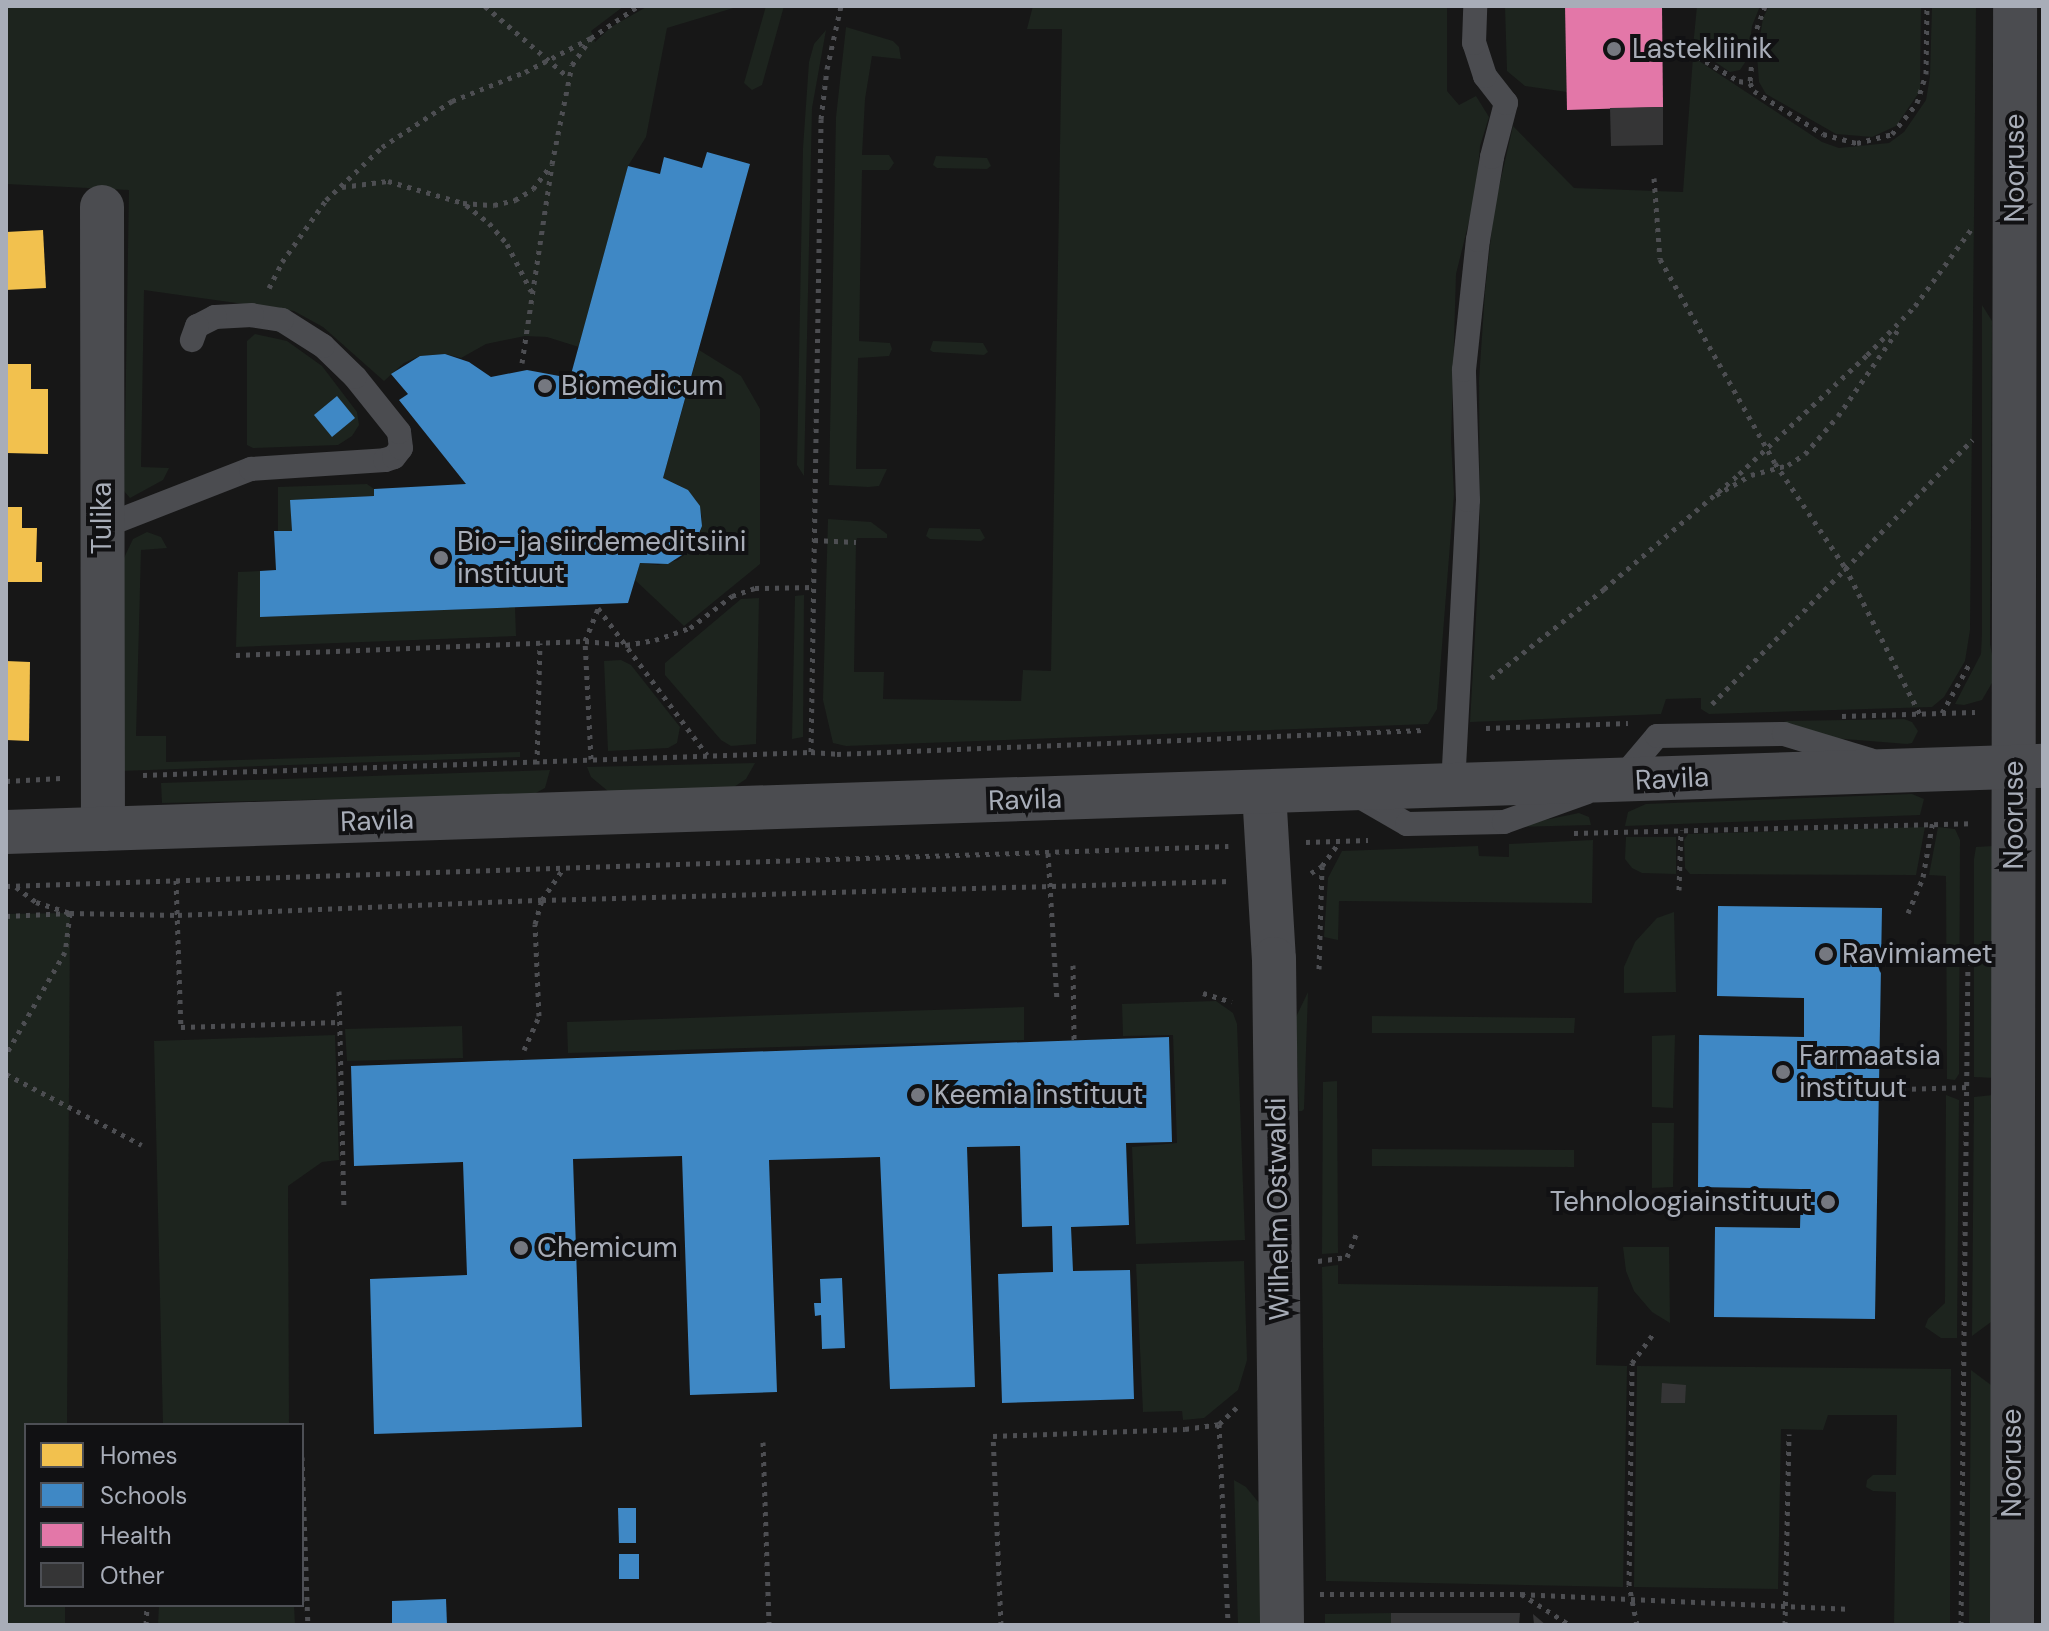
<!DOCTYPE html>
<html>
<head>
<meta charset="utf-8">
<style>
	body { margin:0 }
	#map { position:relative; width:2049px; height:1631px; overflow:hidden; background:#171717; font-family:"DM Sans",sans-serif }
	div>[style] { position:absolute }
	.green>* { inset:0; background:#1d241e }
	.homes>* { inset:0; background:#f2c14e }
	.schools>* { inset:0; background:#3f88c5 }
	.health>* { inset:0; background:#e377a8 }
	.building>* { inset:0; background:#353536 }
	.path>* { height:5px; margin-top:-2.5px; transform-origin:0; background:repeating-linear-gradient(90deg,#4d4e52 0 4px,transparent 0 10px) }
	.service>* { height:24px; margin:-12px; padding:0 12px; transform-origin:12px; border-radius:12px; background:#4b4c50 }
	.minor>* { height:44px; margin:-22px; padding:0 22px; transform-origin:22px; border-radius:22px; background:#4b4c50 }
	.tertiary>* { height:44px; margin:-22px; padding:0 22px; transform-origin:22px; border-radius:22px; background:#4b4c50 }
	.dots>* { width:22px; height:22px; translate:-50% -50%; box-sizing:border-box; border:4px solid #111113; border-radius:50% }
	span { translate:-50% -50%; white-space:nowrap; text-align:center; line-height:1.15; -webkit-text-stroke:8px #111113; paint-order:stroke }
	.poi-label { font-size:28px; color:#a8adb8 }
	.left { translate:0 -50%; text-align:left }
	.right { translate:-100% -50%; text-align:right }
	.street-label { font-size:28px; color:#a8adb8 }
	.frame { position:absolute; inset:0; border:8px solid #a8adb8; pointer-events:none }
	.legend { position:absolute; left:24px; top:1423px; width:280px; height:184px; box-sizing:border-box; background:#111113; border:2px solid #4d4f55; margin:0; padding:10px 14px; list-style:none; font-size:24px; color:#a8adb8 }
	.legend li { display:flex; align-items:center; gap:16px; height:40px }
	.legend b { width:40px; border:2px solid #4d4f55 }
</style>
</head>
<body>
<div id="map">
	<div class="green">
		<i style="clip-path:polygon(6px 6px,624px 6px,591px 31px,595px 42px,611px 27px,648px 6px,740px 6px,667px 28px,646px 137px,628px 166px,579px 347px,547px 337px,525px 336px,486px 344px,461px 358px,445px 354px,420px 356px,404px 363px,384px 381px,323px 327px,294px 311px,144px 290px,141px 467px,169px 468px,163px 480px,130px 498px,124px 491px,129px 190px,6px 184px)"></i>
		<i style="clip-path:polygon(766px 6px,784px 6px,762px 85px,752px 90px,744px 83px)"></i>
		<i style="clip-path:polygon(1033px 6px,1447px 6px,1447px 91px,1459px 105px,1476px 96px,1489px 117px,1480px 146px,1476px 193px,1456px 274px,1451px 441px,1454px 494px,1437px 709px,1428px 724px,846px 746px,833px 743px,823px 700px,828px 519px,871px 522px,887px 534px,887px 538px,857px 538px,856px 542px,854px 672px,884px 672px,883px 699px,1021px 701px,1023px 670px,1051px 671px,1062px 29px,1027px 29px)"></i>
		<i style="clip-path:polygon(1505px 6px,1565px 6px,1567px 92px,1525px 86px,1507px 71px)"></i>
		<i style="clip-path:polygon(1697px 6px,1760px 6px,1752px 26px,1748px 58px,1740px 70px,1730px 72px,1693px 47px)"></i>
		<i style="clip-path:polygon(1769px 6px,1921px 6px,1920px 91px,1896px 126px,1872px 137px,1836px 134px,1766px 94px,1759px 82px,1757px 55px,1763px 18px)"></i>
		<i style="clip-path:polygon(1932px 6px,1976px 6px,1970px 630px,1965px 661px,1944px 697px,1932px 707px,1709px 714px,1701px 709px,1701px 698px,1666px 699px,1661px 714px,1470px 722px,1480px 548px,1479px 380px,1485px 292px,1494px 209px,1513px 126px,1574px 188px,1683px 192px,1693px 57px,1822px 142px,1839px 148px,1889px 143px,1904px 132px,1926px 100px,1930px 76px)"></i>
		<i style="clip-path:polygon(846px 27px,893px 41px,899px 47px,901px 59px,872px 56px,865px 99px,862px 155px,889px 155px,894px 163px,889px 170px,862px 170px,859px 341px,890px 343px,892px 349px,889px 356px,858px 358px,856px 469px,887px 469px,879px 486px,868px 487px,829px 485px,836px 117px)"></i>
		<i style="clip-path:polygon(826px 30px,812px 108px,804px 476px,797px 465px,803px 148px,809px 62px,814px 44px)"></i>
		<i style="clip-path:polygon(936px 156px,987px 158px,991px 166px,987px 169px,937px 168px,933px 165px)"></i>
		<i style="clip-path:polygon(1982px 305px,1992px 321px,1990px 644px,1996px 676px,1982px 700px,1964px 705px,1955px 704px,1981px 654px,1982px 633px)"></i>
		<i style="clip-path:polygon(255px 334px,287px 341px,322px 366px,357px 412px,359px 425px,352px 436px,338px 445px,253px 448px,247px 445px,247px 341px)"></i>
		<i style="clip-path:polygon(933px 341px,983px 343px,988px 352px,984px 355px,933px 352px,930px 350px)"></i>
		<i style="clip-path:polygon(699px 350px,741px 376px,760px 409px,760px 564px,684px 626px,635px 580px,640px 563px,658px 565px,678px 560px,693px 548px,701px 530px,702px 517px,696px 500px,682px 487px,663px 478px)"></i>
		<i style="clip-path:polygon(367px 484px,374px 489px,374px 496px,291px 500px,292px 531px,278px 531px,278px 487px)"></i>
		<i style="clip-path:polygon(929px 528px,980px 529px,985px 538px,981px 541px,930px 539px,926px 536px)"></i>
		<i style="clip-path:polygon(147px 532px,161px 537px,167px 548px,141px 550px,136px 736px,166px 736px,166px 762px,520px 752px,520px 757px,120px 771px,123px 560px,133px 539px)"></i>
		<i style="clip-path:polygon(260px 571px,261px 617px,515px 607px,516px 636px,236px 647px,238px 572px)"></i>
		<i style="clip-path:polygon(804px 595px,803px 737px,792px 739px,795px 596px)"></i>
		<i style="clip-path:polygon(759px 598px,756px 744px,731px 746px,721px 740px,665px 675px,665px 663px,741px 599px)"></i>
		<i style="clip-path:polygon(621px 660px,631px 665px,680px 727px,677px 743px,668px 748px,608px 751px,604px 661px)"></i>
		<i style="clip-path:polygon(1904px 719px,1912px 722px,1918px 731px,1912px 743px,1907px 744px,1832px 738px,1774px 725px,1787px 721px)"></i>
		<i style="clip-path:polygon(755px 763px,746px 779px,734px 787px,609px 792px,591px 777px,587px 767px)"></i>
		<i style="clip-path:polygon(550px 770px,545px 788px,532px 795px,162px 803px,161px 783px)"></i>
		<i style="clip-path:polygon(1912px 794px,1924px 799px,1920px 815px,1625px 826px,1628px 812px,1646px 804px)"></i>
		<i style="clip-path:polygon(1579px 813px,1589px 817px,1591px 825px,1510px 827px)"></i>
		<i style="clip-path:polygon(1925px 827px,1916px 875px,1690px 874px,1685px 868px,1684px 840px,1688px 834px)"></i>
		<i style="clip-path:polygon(1938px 827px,1955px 829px,1960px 840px,1959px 1074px,1955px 1080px,1947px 1079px,1946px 876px,1929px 875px)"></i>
		<i style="clip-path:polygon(1626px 837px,1676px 837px,1676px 874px,1642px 873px,1632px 868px,1625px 859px)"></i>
		<i style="clip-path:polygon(1593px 840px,1592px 903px,1339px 901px,1338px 940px,1324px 937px,1328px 878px,1342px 851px,1478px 846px,1479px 856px,1509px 857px,1509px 844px)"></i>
		<i style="clip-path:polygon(1993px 846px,1995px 1078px,1974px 1077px,1974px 859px,1976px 847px)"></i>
		<i style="clip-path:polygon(1674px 912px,1676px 992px,1624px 993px,1624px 967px,1635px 942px,1657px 918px)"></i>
		<i style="clip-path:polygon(70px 913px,67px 1425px,26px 1425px,26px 1605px,65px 1605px,65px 1625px,6px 1625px,6px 914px)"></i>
		<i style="clip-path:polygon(1308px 992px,1304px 1109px,1302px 1111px,1299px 1111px,1296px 1017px)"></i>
		<i style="clip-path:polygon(1216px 1001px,1233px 1013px,1237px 1024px,1245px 1240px,1136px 1244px,1132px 1147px,1177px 1143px,1173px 1035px,1123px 1036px,1122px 1004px)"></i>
		<i style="clip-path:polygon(1024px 1007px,1024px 1040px,568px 1053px,567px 1022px)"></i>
		<i style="clip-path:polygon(1372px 1016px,1575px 1018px,1574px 1033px,1372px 1033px)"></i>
		<i style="clip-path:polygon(462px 1026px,463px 1058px,347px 1061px,345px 1029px)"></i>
		<i style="clip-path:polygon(335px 1035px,339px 1160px,322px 1162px,288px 1186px,289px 1425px,163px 1425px,154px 1041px)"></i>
		<i style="clip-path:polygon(1675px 1035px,1673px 1108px,1652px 1107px,1652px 1036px)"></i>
		<i style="clip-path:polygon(1337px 1081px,1338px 1253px,1322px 1254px,1323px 1082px)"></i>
		<i style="clip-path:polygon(1946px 1095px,1959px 1100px,1957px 1338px,1941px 1338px,1925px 1327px,1928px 1319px,1945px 1303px)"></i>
		<i style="clip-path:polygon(1993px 1095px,1991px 1322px,1972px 1336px,1974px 1097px)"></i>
		<i style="clip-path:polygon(1652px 1123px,1674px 1123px,1673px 1187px,1652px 1188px)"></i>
		<i style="clip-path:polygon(1372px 1149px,1574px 1150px,1574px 1167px,1372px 1166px)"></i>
		<i style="clip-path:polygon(1623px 1247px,1669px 1247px,1670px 1323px,1652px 1312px,1634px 1291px,1626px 1271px)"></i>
		<i style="clip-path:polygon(1244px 1261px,1247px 1360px,1238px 1390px,1204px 1418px,1183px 1420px,1182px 1411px,1143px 1412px,1136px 1264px)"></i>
		<i style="clip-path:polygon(1338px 1265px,1338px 1284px,1598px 1287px,1596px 1365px,1627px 1366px,1623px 1587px,1326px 1581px,1322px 1267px)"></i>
		<i style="clip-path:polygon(1637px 1366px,1951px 1369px,1950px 1625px,1894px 1625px,1896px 1492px,1873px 1491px,1866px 1487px,1867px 1480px,1873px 1475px,1896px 1475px,1897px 1415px,1828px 1415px,1823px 1430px,1781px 1429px,1778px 1589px,1634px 1587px)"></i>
		<i style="clip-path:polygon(1971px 1370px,1991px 1385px,1994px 1625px,1969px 1625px)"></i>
		<i style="clip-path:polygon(1234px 1480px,1246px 1487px,1264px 1509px,1265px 1625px,1238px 1625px)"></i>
		<i style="clip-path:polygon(159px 1605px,294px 1605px,295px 1625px,158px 1625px)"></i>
		<i style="clip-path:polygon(1391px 1613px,1391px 1625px,1325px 1625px,1325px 1614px)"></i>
	</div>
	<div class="homes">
		<i style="clip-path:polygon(43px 230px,46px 288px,6px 290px,6px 232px)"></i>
		<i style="clip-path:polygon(6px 364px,31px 364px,31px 389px,48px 389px,48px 454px,6px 453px)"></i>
		<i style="clip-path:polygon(6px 507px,22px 507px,22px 528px,37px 528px,36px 562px,42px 562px,42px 582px,6px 582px)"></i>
		<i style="clip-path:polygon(6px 661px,30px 662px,29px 741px,6px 740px)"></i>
	</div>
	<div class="schools">
		<i style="clip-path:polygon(707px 152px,750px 164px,663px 478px,688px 490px,700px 506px,702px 526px,693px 548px,668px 564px,640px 563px,628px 603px,260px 617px,260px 571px,276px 570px,274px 531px,292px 531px,290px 500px,374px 496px,374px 489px,466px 484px,399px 400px,408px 394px,391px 374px,420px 356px,445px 354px,469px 362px,491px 377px,527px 370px,570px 378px,628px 166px,660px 174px,664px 157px,702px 168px)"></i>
		<i style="clip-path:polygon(337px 396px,355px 418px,332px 437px,314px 415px)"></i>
		<i style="clip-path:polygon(1718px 906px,1882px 908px,1875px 1319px,1714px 1317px,1715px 1227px,1800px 1228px,1801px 1189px,1698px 1187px,1699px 1035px,1804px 1037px,1804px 998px,1717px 996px)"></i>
		<i style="clip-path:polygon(1169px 1037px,1172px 1142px,1126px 1143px,1129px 1225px,1071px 1227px,1073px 1271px,1130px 1270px,1134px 1399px,1002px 1403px,998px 1274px,1053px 1272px,1052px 1226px,1022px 1227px,1020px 1146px,967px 1147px,975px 1387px,890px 1389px,880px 1157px,769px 1160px,777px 1392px,690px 1395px,682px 1156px,573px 1159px,582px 1427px,374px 1434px,370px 1279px,467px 1275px,463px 1162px,354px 1166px,351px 1066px)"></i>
		<i style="clip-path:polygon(842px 1278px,845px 1348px,822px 1349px,821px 1315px,815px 1316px,814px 1303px,821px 1303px,820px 1279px)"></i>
		<i style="clip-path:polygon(618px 1508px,636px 1508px,636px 1543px,619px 1543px)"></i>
		<i style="clip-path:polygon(619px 1554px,639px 1554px,639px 1579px,619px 1579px)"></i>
		<i style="clip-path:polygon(446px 1599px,447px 1625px,392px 1625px,392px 1601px)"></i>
	</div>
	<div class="health">
		<i style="clip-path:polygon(1565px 6px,1662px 6px,1663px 107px,1567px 110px)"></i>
	</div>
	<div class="building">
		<i style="clip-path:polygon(1663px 107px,1663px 145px,1611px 146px,1610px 108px)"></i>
		<i style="clip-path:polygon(1662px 1383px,1686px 1385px,1685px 1403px,1661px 1403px)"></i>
		<i style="clip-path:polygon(1391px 1613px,1520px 1613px,1519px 1625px,1391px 1625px)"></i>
		<i style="clip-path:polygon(1533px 1614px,1546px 1625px,1534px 1625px)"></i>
	</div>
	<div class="path">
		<i style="left:485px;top:6px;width:108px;rotate:40.5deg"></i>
		<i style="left:1765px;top:6px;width:33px;rotate:110deg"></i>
		<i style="left:1754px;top:37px;width:46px;rotate:95deg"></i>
		<i style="left:1750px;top:83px;width:9px;rotate:63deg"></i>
		<i style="left:1754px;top:91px;width:81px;rotate:31.9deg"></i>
		<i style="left:1823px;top:134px;width:35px;rotate:15deg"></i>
		<i style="left:1857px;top:143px;width:36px;rotate:-14deg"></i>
		<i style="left:1892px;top:134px;width:40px;rotate:-51deg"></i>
		<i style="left:1917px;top:103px;width:30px;rotate:-73deg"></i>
		<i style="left:1926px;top:74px;width:68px;rotate:-89.2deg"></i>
		<i style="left:1680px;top:46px;width:69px;rotate:30.7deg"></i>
		<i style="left:1739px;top:81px;width:11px;rotate:10deg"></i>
		<i style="left:1654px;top:178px;width:81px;rotate:85.8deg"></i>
		<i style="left:1660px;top:259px;width:234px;rotate:60.6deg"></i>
		<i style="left:1775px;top:463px;width:125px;rotate:56.1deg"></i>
		<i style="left:1845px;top:567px;width:165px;rotate:63deg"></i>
		<i style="left:342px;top:187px;width:46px;rotate:-7.4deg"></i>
		<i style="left:388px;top:181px;width:78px;rotate:16.3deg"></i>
		<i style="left:463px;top:203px;width:31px;rotate:4deg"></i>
		<i style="left:494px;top:205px;width:22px;rotate:-13deg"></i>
		<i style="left:515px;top:200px;width:21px;rotate:-31deg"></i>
		<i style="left:533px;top:189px;width:26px;rotate:-53deg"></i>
		<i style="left:466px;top:205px;width:29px;rotate:38deg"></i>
		<i style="left:489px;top:223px;width:28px;rotate:49deg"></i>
		<i style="left:507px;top:244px;width:53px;rotate:62.9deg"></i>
		<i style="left:269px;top:288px;width:29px;rotate:-63deg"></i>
		<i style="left:282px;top:262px;width:76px;rotate:-54.6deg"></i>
		<i style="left:326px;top:200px;width:77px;rotate:-43.4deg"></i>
		<i style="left:382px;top:147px;width:84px;rotate:-33.3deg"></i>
		<i style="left:452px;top:101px;width:79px;rotate:-21.7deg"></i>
		<i style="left:525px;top:72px;width:74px;rotate:-27.3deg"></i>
		<i style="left:522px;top:363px;width:201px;rotate:-81.4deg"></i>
		<i style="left:552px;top:164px;width:101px;rotate:-78.6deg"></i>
		<i style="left:572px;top:65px;width:33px;rotate:-55deg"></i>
		<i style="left:591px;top:38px;width:57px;rotate:-34.2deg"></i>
		<i style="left:1716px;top:495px;width:40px;rotate:-29.7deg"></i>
		<i style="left:1751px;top:475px;width:38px;rotate:-15deg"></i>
		<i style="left:1788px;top:465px;width:20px;rotate:-33deg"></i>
		<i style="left:1805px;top:454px;width:50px;rotate:-49deg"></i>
		<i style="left:1838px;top:416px;width:108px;rotate:-55.1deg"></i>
		<i style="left:814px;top:540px;width:42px;rotate:2.7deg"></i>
		<i style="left:598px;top:608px;width:183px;rotate:53.4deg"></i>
		<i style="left:236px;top:655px;width:349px;rotate:-2.3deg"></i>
		<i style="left:585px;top:641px;width:41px;rotate:5.6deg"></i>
		<i style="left:626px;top:645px;width:29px;rotate:-10deg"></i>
		<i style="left:655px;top:640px;width:37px;rotate:-19deg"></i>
		<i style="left:690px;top:628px;width:53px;rotate:-37.3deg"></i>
		<i style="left:732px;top:596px;width:24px;rotate:-19deg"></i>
		<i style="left:755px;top:588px;width:59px;rotate:-1deg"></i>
		<i style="left:1491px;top:678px;width:144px;rotate:-38.2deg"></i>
		<i style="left:1604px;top:589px;width:177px;rotate:-40.4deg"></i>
		<i style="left:1739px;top:474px;width:175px;rotate:-42.9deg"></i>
		<i style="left:1867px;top:355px;width:69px;rotate:-45.6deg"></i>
		<i style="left:1915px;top:306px;width:97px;rotate:-53.8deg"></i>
		<i style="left:1712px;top:704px;width:371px;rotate:-45.4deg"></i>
		<i style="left:1942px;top:713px;width:57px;rotate:-60.8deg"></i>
		<i style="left:1842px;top:716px;width:133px;rotate:-1.7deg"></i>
		<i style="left:1486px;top:728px;width:142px;rotate:-2deg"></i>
		<i style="left:811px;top:752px;width:633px;rotate:-89.09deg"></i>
		<i style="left:821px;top:119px;width:50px;rotate:-83.2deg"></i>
		<i style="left:827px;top:69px;width:65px;rotate:-77.5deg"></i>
		<i style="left:591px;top:759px;width:118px;rotate:-92.9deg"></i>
		<i style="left:585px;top:641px;width:35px;rotate:-68deg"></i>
		<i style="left:537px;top:764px;width:121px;rotate:-88.6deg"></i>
		<i style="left:143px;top:775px;width:668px;rotate:-1.97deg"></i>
		<i style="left:811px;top:752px;width:26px;rotate:4deg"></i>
		<i style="left:837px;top:754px;width:587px;rotate:-2.34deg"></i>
		<i style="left:6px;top:781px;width:55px;rotate:-3.1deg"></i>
		<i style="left:1574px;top:833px;width:398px;rotate:-1.4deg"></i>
		<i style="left:1306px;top:842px;width:62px;rotate:-1.8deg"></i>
		<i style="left:1048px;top:853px;width:146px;rotate:86.5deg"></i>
		<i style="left:1311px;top:873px;width:13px;rotate:-32deg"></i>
		<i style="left:1322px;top:866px;width:29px;rotate:-54deg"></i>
		<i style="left:176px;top:880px;width:147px;rotate:88.1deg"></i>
		<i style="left:181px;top:1027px;width:157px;rotate:-1.8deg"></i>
		<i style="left:6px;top:886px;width:1223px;rotate:-1.87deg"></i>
		<i style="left:16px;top:887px;width:25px;rotate:37deg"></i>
		<i style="left:36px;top:902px;width:36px;rotate:18deg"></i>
		<i style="left:70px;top:913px;width:108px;rotate:1.1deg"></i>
		<i style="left:178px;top:915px;width:364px;rotate:-2.4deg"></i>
		<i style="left:542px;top:900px;width:689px;rotate:-1.58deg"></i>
		<i style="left:1679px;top:890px;width:60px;rotate:-88.1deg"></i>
		<i style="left:1908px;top:913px;width:39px;rotate:-67deg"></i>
		<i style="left:1923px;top:877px;width:58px;rotate:-80deg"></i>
		<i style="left:6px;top:916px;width:64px;rotate:-2.7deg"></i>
		<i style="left:70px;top:913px;width:39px;rotate:97deg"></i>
		<i style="left:65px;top:952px;width:118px;rotate:120deg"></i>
		<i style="left:1073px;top:965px;width:75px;rotate:89.2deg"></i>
		<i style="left:1319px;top:969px;width:102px;rotate:-88.3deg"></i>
		<i style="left:339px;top:991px;width:219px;rotate:88.7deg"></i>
		<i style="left:1203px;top:993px;width:30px;rotate:17deg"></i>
		<i style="left:524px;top:1050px;width:37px;rotate:-66deg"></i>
		<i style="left:539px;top:1016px;width:92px;rotate:-92.5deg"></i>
		<i style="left:535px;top:924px;width:25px;rotate:-74deg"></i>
		<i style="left:542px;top:900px;width:36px;rotate:-56deg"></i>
		<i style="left:6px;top:1074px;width:153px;rotate:27.6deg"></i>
		<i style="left:1902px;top:1089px;width:66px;rotate:-1.7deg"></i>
		<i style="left:1318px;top:1261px;width:29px;rotate:-8deg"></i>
		<i style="left:1347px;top:1257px;width:29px;rotate:-68deg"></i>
		<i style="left:1219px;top:1424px;width:201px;rotate:87.4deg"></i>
		<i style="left:763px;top:1442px;width:183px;rotate:88.1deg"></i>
		<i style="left:302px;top:1457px;width:168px;rotate:88deg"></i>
		<i style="left:1320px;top:1594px;width:201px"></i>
		<i style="left:1521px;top:1594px;width:58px;rotate:32.3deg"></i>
		<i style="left:1521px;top:1594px;width:326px;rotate:2.6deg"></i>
		<i style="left:146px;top:1625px;width:20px;rotate:-87deg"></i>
		<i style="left:1001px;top:1625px;width:189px;rotate:-92.4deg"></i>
		<i style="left:993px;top:1436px;width:192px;rotate:-2.1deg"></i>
		<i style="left:1185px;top:1429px;width:34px;rotate:-8deg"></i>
		<i style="left:1219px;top:1424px;width:26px;rotate:-43deg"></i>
		<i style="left:1637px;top:1625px;width:41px;rotate:-101.3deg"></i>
		<i style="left:1629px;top:1585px;width:222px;rotate:-89.2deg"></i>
		<i style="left:1632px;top:1363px;width:36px;rotate:-54deg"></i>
		<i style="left:1785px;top:1625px;width:191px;rotate:-88.8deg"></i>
		<i style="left:1961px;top:1625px;width:663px;rotate:-89.4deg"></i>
	</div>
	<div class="service">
		<i style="left:102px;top:527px;width:160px;rotate:-21.3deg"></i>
		<i style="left:251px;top:469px;width:134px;rotate:-3.8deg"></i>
		<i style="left:385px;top:460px;width:9px;rotate:-18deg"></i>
		<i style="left:394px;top:457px;width:11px;rotate:-52deg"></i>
		<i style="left:401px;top:448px;width:16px;rotate:-97deg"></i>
		<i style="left:399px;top:432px;width:70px;rotate:-128.7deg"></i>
		<i style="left:355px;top:377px;width:45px;rotate:-135.9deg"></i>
		<i style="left:323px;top:346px;width:49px;rotate:-147.6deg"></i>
		<i style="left:282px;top:320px;width:30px;rotate:-171deg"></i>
		<i style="left:252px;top:315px;width:37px;rotate:177deg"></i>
		<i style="left:215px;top:317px;width:20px;rotate:153deg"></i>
		<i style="left:197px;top:326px;width:15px;rotate:110deg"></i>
		<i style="left:1619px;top:781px;width:59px;rotate:-49.8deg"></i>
		<i style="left:1657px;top:736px;width:127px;rotate:-0.9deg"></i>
		<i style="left:1784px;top:734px;width:90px;rotate:16.8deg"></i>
		<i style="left:1453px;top:786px;width:286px;rotate:-87deg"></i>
		<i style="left:1468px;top:500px;width:130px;rotate:-91.8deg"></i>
		<i style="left:1464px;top:370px;width:131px;rotate:-83.9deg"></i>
		<i style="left:1478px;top:240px;width:84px;rotate:-80.4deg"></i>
		<i style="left:1492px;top:157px;width:56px;rotate:-75.5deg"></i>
		<i style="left:1506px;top:103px;width:34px;rotate:-128deg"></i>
		<i style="left:1485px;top:76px;width:35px;rotate:-108deg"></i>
		<i style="left:1474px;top:43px;width:37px;rotate:-88deg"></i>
		<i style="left:1355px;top:794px;width:60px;rotate:30deg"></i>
		<i style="left:1407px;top:824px;width:97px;rotate:-1.2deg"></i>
		<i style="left:1504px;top:822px;width:86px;rotate:-19.7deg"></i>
	</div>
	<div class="minor">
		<i style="left:102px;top:207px;width:622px;rotate:89.91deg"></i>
		<i style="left:1264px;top:792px;width:167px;rotate:86.6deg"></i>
		<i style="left:1274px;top:959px;width:666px;rotate:89.31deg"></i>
		<i style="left:2012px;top:1625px;width:1619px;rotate:-89.89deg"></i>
	</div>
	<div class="tertiary">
		<i style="left:6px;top:832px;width:2038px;rotate:-1.86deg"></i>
	</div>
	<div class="dots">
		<i style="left:1614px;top:49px;background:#757880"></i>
		<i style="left:545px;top:386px;background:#757880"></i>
		<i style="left:441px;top:558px;background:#757880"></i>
		<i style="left:1826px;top:954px;background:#757880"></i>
		<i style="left:1783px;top:1072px;background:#757880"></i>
		<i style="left:918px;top:1095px;background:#757880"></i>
		<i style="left:1828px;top:1202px;background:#757880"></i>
		<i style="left:521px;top:1248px;background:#757880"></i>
	</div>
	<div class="poi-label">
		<span class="left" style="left:1632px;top:49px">Lastekliinik</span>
		<span class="left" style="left:561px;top:386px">Biomedicum</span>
		<span class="left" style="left:457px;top:558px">Bio- ja siirdemeditsiini<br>instituut</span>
		<span class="left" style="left:1842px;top:954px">Ravimiamet</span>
		<span class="left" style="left:1799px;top:1072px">Farmaatsia<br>instituut</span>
		<span class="left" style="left:934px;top:1095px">Keemia instituut</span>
		<span class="right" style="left:1812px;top:1202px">Tehnoloogiainstituut</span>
		<span class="left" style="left:537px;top:1248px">Chemicum</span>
	</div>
	<div class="street-label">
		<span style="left:2015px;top:168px;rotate:-90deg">Nooruse</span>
		<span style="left:102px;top:518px;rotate:-90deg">Tulika</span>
		<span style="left:1672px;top:779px;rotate:-3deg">Ravila</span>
		<span style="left:1025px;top:800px;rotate:-2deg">Ravila</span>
		<span style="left:2014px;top:815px;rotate:-90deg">Nooruse</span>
		<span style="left:377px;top:821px;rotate:-2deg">Ravila</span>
		<span style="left:1278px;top:1209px;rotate:-91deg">Wilhelm Ostwaldi</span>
		<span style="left:2012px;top:1463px;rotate:-90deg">Nooruse</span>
	</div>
	<div class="frame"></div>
	<ul class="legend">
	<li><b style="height:22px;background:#f2c14e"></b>Homes</li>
	<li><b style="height:22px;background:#3f88c5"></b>Schools</li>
	<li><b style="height:22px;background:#e377a8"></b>Health</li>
	<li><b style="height:22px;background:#353536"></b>Other</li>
	</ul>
</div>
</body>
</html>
